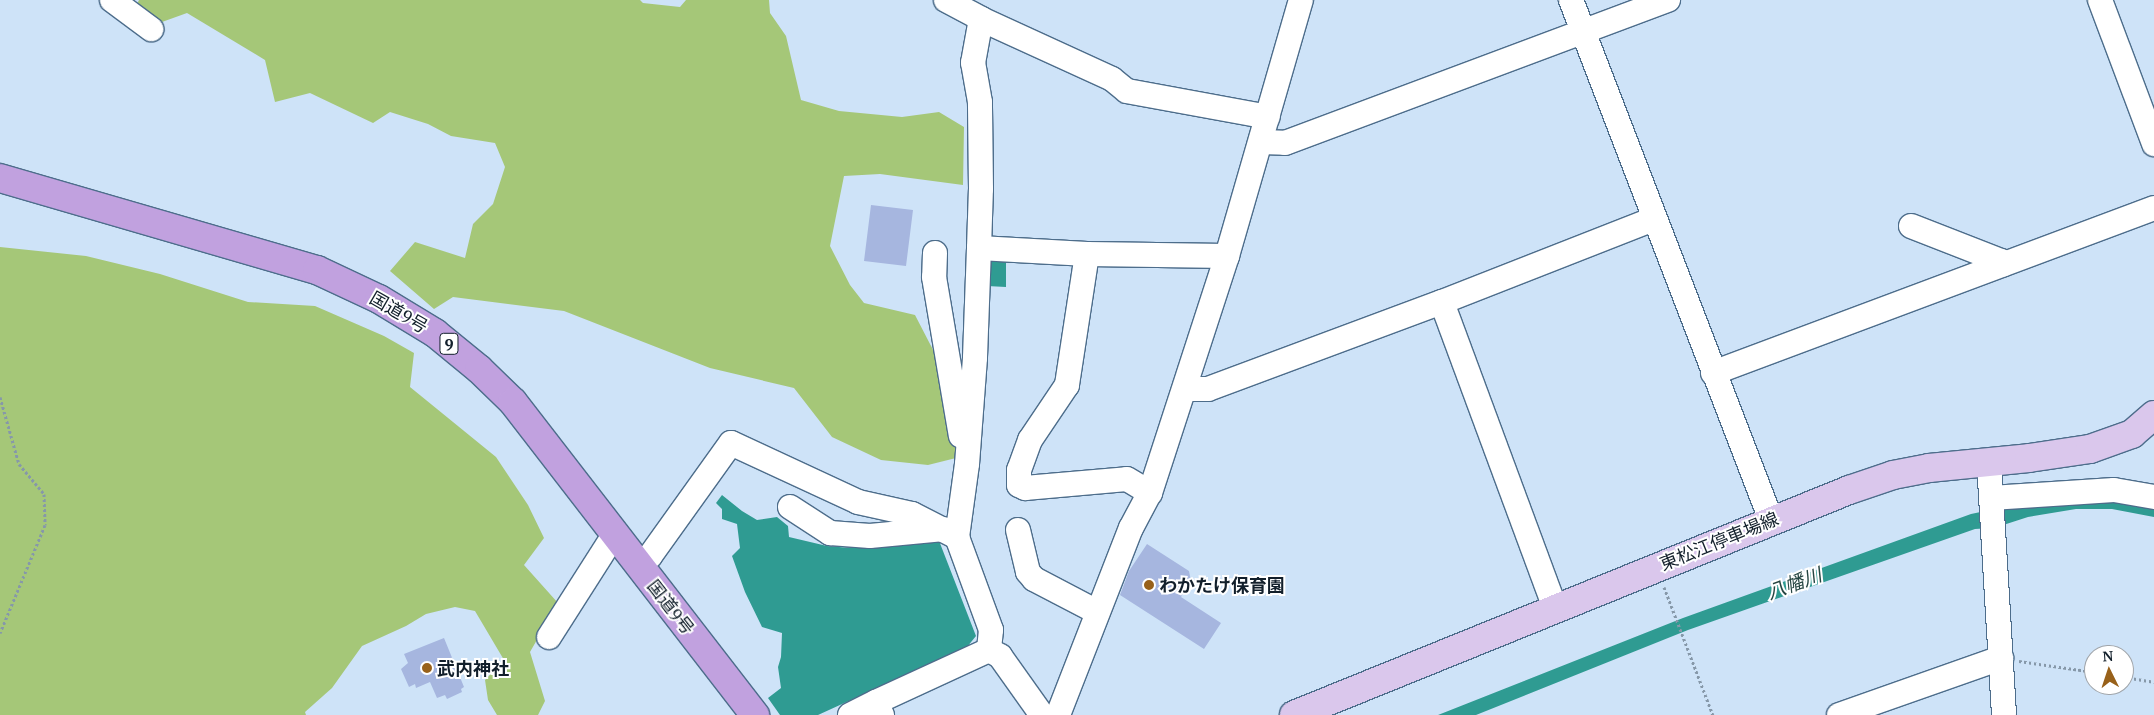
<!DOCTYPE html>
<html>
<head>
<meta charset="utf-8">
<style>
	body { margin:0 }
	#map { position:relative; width:2154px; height:715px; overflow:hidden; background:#cee3f8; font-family:"PT Serif","Noto Sans JP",serif }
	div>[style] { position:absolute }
	.green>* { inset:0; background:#a5c778 }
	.water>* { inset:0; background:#2f9b92 }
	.building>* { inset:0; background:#a6b6df }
	.path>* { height:3px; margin-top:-1.5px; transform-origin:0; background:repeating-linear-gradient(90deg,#8698a9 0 2.5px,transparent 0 5px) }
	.roads { filter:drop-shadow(1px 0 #4d6d8b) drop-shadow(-1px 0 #4d6d8b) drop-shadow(0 1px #4d6d8b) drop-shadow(0 -1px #4d6d8b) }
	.minor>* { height:24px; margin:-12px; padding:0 12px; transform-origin:12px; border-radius:12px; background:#fff }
	.major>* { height:28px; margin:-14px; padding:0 14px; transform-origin:14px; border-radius:14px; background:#dac7ec }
	.highway>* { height:28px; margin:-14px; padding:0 14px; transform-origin:14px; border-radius:14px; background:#c1a1df }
	.dots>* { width:14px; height:14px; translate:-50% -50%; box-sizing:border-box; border:2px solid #fff; border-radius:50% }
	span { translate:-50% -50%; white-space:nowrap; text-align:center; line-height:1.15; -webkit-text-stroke:4px #fff; paint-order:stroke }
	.shield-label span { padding:1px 4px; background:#fff; border:1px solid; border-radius:4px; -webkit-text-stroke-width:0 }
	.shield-label { font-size:16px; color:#121f2b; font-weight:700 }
	.street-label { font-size:18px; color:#121f2b }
	.poi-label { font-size:18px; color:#121f2b; font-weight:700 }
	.left { translate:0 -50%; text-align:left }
	.water-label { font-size:19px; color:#254542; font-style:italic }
	.north { position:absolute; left:2084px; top:645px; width:50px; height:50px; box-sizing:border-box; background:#fff; border:1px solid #a0a5aa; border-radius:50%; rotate:356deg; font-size:14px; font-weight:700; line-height:20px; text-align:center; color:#121f2b }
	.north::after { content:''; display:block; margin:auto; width:18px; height:22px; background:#98611a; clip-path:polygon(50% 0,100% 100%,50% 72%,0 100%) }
</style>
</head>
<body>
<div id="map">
	<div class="green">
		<i style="clip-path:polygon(139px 0,640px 0,643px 3px,680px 7px,686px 0,769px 0,770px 13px,786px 36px,801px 100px,839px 111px,902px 117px,939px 112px,964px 127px,963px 185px,880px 174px,844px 176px,830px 246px,850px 285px,864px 303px,915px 315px,945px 373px,960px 457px,928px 465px,881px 460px,832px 437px,794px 388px,710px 368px,564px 311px,453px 297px,434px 309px,390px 271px,415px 242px,465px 258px,473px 224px,493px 204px,505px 167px,495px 143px,451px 136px,428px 124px,390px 112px,373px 123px,310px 93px,275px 102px,265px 60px,187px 13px,162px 22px,137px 4px)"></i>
		<i style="clip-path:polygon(0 247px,86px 256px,160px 274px,248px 302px,315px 306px,384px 336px,414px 353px,410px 387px,496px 457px,528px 505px,544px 538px,524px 565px,558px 603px,530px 652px,545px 701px,538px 715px,497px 715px,488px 700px,485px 680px,504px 660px,475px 611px,455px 607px,426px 614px,406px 626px,362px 646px,332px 688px,305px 712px,306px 715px,0 715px)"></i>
	</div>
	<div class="water">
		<i style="clip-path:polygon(988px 257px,1006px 258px,1006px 287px,987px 286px)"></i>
		<i style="clip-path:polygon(722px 495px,742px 511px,757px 520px,777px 517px,788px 526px,789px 537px,827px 546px,851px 548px,936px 533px,976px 636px,967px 647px,818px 715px,780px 715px,768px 698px,781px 688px,778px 667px,781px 657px,782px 633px,762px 627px,745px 592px,732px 556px,740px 548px,737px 524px,722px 519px,722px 509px,716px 503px)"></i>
		<i style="clip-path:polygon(2051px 498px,2154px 504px,2154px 517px,2112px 509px,2076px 509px,2028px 517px,1997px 527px,1996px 509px)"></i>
		<i style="clip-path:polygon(1990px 510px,1991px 528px,1975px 529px,1688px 630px,1476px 715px,1438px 715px,1683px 618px,1971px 514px)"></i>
	</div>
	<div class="building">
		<i style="clip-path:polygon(871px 205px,913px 210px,906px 266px,864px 261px)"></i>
		<i style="clip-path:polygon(1147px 544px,1189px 571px,1191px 581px,1181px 597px,1221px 623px,1204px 649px,1120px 595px,1129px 571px)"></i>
		<i style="clip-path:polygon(444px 638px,464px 687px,461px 689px,462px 692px,447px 699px,445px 695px,437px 698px,430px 682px,416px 688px,415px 684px,409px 687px,401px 669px,408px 663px,404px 654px)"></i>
	</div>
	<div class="path">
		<i style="left:0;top:397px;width:70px;rotate:74.2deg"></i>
		<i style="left:19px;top:464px;width:39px;rotate:50deg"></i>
		<i style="left:44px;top:494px;width:31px;rotate:88deg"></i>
		<i style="left:45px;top:525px;width:117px;rotate:112.6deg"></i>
		<i style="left:1664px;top:587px;width:137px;rotate:69.1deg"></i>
		<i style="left:2019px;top:661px;width:76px;rotate:8.3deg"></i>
		<i style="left:2124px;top:677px;width:30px;rotate:9deg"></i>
	</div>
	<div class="roads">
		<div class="minor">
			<i style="left:112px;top:0;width:49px;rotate:36.6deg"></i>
			<i style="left:946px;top:0;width:40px;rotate:28deg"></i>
			<i style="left:1571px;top:0;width:557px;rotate:68.96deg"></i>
			<i style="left:2100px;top:0;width:154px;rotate:69.4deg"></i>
			<i style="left:1261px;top:142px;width:24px;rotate:2deg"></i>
			<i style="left:1285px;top:143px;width:409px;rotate:-20.5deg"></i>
			<i style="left:1911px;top:226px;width:97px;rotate:21.3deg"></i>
			<i style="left:2001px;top:261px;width:4px;rotate:63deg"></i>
			<i style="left:979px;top:248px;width:110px;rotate:92.1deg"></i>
			<i style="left:975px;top:358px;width:106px;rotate:94.3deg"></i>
			<i style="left:967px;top:464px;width:74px;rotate:97.8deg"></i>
			<i style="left:957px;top:537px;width:99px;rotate:69.9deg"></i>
			<i style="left:991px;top:630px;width:20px;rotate:96deg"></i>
			<i style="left:989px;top:650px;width:13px;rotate:29deg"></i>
			<i style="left:1000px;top:656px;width:72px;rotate:54.6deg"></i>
			<i style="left:935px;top:253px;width:24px;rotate:92deg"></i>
			<i style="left:934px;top:277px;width:161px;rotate:80.4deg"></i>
			<i style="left:1087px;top:254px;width:133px;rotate:98.7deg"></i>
			<i style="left:1067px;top:385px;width:66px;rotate:123.9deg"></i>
			<i style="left:1030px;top:440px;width:32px;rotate:110deg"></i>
			<i style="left:1019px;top:470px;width:15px;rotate:90deg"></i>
			<i style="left:1019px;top:485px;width:7px;rotate:27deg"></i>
			<i style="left:1025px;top:488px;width:102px;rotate:-5deg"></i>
			<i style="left:1127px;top:479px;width:27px;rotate:31deg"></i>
			<i style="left:1227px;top:256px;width:140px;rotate:-179.2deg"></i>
			<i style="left:1087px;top:254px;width:108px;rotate:-176.8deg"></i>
			<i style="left:979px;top:248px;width:59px;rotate:-88.1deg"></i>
			<i style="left:981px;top:189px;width:87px;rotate:-90.7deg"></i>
			<i style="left:980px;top:102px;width:40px;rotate:-100deg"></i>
			<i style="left:973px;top:63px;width:45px;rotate:-79.7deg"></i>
			<i style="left:981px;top:19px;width:144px;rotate:24.6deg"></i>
			<i style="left:1112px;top:79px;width:19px;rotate:39deg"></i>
			<i style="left:1127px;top:91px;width:143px;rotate:10.4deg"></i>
			<i style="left:1713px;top:373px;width:471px;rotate:-20.5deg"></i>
			<i style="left:1185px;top:389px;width:23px"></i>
			<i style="left:1208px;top:389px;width:250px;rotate:-20.4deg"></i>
			<i style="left:1989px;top:462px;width:253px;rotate:86.6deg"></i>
			<i style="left:1991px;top:498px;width:123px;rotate:-3.7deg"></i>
			<i style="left:2114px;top:490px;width:41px;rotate:9.9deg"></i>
			<i style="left:790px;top:507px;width:48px;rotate:33deg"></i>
			<i style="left:830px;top:533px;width:40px;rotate:4.3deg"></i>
			<i style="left:870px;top:536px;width:74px;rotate:-5.4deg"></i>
			<i style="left:1018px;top:530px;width:43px;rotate:76.6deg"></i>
			<i style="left:1028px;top:572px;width:9px;rotate:49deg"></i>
			<i style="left:1034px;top:579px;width:71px;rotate:27.6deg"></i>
			<i style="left:638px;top:566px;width:16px;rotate:-40deg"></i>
			<i style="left:650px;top:556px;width:139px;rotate:-54.4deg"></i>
			<i style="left:731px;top:443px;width:140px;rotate:24.9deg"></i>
			<i style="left:858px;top:502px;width:55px;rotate:12.5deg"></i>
			<i style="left:912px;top:514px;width:51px;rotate:27.1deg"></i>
			<i style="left:1555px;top:608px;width:326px;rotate:-110.3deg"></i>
			<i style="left:1442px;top:302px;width:228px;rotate:-21.4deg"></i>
			<i style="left:549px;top:637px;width:121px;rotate:-57.5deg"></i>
			<i style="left:850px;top:715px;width:29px;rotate:-27deg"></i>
			<i style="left:882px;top:715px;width:14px;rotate:-115deg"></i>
			<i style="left:876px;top:702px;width:124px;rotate:-24.7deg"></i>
			<i style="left:1058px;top:715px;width:201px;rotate:-68.7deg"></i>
			<i style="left:1131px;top:528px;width:40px;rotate:-62deg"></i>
			<i style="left:1150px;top:493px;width:249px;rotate:-72deg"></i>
			<i style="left:1227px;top:256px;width:266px;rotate:-73.9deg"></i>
			<i style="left:1839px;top:715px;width:172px;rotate:-19.4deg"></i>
		</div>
		<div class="major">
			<i style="left:1294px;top:715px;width:599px;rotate:-22.07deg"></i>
			<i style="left:1849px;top:490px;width:46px;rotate:-18.8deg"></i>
			<i style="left:1893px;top:475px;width:37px;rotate:-11deg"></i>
			<i style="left:1929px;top:468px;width:100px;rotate:-5.7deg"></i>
			<i style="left:2029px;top:458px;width:62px;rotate:-8.4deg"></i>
			<i style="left:2090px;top:449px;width:45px;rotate:-19.7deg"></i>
			<i style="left:2132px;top:434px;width:29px;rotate:-41deg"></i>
		</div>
		<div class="highway">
			<i style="left:0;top:178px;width:330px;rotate:16.2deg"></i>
			<i style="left:317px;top:270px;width:68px;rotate:25.1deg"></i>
			<i style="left:379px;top:299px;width:66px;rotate:31.3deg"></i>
			<i style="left:435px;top:333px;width:57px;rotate:39.3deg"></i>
			<i style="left:479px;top:369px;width:47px;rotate:44.1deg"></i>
			<i style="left:513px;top:402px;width:396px;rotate:52.3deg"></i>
		</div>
	</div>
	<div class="dots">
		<i style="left:1149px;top:585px;background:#98611a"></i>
		<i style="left:427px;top:668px;background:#98611a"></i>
	</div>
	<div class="shield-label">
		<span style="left:449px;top:344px">9</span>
	</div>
	<div class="street-label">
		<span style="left:399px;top:312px;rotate:30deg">国道9号</span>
		<span style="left:1719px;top:541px;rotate:-22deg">東松江停車場線</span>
		<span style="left:671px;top:607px;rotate:52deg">国道9号</span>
	</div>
	<div class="poi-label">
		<span class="left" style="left:1159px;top:585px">わかたけ保育園</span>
		<span class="left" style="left:437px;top:668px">武内神社</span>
	</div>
	<div class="water-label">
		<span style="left:1794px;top:583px;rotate:-20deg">八幡川</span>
	</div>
	<div class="north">N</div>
</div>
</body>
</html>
